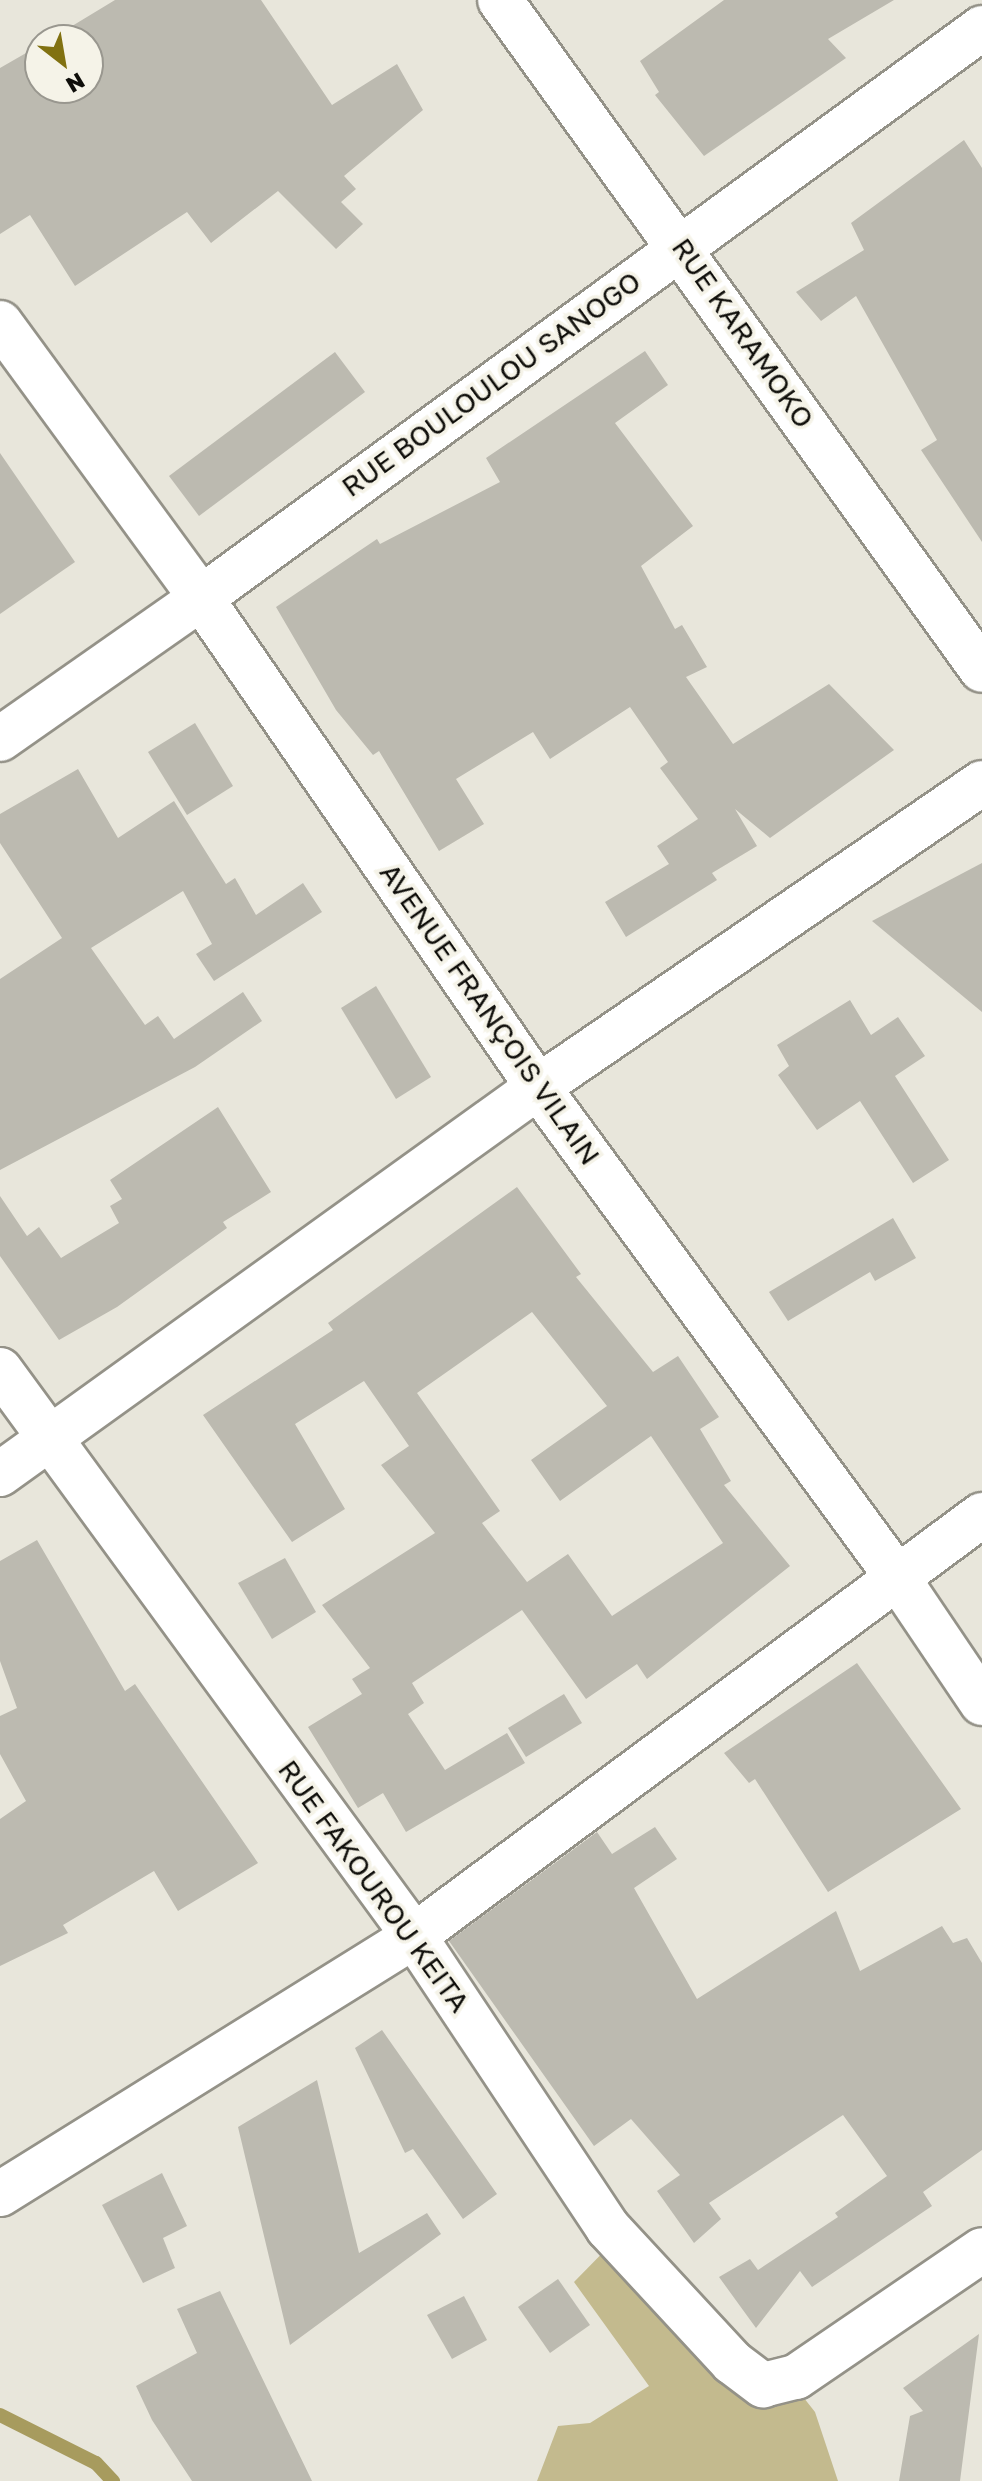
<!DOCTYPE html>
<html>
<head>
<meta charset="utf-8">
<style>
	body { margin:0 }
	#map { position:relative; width:982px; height:2481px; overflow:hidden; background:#e8e6db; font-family:"Golos Text",sans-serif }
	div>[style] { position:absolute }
	.green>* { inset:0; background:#c3ba8e }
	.stream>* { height:14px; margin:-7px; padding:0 7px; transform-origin:7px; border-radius:7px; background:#a79b5e }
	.building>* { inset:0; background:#bcbab0 }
	.roads { filter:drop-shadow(2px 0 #949288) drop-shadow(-2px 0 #949288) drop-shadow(0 2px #949288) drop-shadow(0 -2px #949288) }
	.minor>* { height:44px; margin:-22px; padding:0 22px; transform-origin:22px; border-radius:22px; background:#fff }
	span { translate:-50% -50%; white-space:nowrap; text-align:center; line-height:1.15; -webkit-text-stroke:7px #f5f3e8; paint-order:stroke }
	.street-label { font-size:28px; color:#0f0e0a }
	.north { position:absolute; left:24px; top:24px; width:80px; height:80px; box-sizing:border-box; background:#f5f3e8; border:2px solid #99978f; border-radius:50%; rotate:149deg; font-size:22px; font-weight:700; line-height:32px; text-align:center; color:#0f0e0a }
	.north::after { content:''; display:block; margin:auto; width:28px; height:36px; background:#817111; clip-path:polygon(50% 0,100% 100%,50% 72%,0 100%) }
</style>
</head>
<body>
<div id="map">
	<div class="green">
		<i style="clip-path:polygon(625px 2230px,682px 2274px,736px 2349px,785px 2374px,815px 2412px,838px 2481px,537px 2481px,558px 2426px,590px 2423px,649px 2386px,574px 2282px)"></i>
	</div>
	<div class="stream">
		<i style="left:0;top:2415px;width:107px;rotate:26.6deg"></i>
		<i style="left:96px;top:2463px;width:25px;rotate:47deg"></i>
	</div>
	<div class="building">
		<i style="clip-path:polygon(115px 0,261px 0,332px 105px,397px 64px,423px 110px,344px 176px,356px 189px,341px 202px,363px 224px,336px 249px,278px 191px,211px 243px,187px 212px,75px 286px,30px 215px,0 234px,0 68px,40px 45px,40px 88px,88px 88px,88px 40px,49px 40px)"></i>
		<i style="clip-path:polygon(724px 0,894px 0,828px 39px,846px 58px,704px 156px,655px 95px,659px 92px,640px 61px)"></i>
		<i style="clip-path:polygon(964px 140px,982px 168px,982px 542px,921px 450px,937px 440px,856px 296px,821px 321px,796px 292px,864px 250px,851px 223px)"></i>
		<i style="clip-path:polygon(645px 351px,668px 385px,615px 423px,693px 526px,641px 566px,675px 629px,682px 625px,707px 667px,686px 677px,733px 744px,829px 684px,894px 750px,770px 838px,735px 809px,757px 846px,712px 873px,717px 880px,626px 937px,605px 902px,669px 864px,657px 846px,698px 819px,660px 768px,668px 762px,630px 707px,550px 759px,533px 732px,456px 779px,484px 824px,439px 851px,379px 751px,373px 755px,336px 710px,276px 607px,377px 539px,380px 544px,500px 482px,486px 458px)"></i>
		<i style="clip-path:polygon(335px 352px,365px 392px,199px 516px,169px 476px)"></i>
		<i style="clip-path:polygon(0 453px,75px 562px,0 614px)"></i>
		<i style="clip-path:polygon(195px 723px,233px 786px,187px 815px,148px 752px)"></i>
		<i style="clip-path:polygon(78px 769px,118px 838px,174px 801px,226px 884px,235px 878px,256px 915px,303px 883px,322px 912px,214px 981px,196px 954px,212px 944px,183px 891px,91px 948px,145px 1025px,158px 1016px,174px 1039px,243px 992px,262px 1021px,195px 1067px,0 1170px,0 979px,62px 938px,0 843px,0 814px)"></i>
		<i style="clip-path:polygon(982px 863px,982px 1012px,872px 921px)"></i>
		<i style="clip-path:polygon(376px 986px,431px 1077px,396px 1099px,341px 1008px)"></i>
		<i style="clip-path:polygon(850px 1000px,871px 1035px,898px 1017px,925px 1056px,895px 1076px,949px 1160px,913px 1183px,860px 1101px,817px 1130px,778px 1075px,789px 1066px,777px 1045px)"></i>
		<i style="clip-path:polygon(218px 1107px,271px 1192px,223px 1222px,227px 1228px,117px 1307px,59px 1340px,0 1256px,0 1196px,27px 1236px,39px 1227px,61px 1258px,119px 1223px,110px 1206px,122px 1199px,110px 1180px)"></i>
		<i style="clip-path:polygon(evenodd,517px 1187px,581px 1274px,576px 1277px,653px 1372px,678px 1356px,719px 1417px,700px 1429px,731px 1481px,724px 1485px,790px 1566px,647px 1679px,637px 1664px,586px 1699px,522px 1610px,412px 1683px,424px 1703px,408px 1714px,445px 1770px,507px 1733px,525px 1763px,406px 1832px,383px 1793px,358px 1808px,308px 1727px,362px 1694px,352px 1679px,370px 1668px,322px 1605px,435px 1533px,381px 1465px,409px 1446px,364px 1381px,295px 1424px,345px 1509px,292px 1542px,203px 1415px,333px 1330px,328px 1323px,517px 1187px,532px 1312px,607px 1406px,531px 1460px,560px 1501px,651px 1436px,723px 1543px,612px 1616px,568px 1554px,527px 1582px,482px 1523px,500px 1511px,417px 1393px,532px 1312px)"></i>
		<i style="clip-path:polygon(893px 1218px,916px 1258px,875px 1281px,870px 1272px,788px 1321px,769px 1292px)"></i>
		<i style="clip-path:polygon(37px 1540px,125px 1691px,135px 1684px,258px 1863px,178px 1911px,154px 1871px,63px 1925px,68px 1933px,0 1966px,0 1819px,26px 1801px,0 1754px,0 1716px,17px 1708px,0 1661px,0 1561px)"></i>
		<i style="clip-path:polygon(285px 1558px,316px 1612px,272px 1639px,238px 1583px)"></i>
		<i style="clip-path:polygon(857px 1663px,961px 1809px,828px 1892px,755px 1779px,749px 1783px,724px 1753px)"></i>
		<i style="clip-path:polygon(564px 1694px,582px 1723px,526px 1757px,508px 1728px)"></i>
		<i style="clip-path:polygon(655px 1827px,677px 1859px,634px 1888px,697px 1999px,836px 1911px,860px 1971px,942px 1926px,953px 1943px,967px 1938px,982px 1963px,982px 2150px,923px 2192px,932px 2206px,812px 2287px,800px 2271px,756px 2328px,719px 2277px,750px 2259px,758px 2270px,838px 2217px,835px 2213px,887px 2176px,843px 2115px,709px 2203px,721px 2219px,694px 2243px,657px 2191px,680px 2175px,631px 2119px,594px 2146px,449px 1941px,597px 1832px,612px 1854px)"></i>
		<i style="clip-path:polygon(382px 2030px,497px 2194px,463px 2219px,413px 2149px,405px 2153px,355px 2048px)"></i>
		<i style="clip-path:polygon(317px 2080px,359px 2253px,427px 2213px,441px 2234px,290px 2345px,238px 2127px)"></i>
		<i style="clip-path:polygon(162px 2173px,187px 2226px,163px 2238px,175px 2268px,143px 2283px,102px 2205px)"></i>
		<i style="clip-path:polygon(558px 2279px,590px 2325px,550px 2353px,518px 2307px)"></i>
		<i style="clip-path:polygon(220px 2291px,312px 2481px,192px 2481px,152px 2420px,136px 2386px,197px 2353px,177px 2309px)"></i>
		<i style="clip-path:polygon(464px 2296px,487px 2340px,452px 2359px,427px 2315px)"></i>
		<i style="clip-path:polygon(979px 2334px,960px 2481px,899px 2481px,910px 2416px,923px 2411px,903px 2388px)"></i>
	</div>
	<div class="roads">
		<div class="minor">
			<i style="left:500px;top:0;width:825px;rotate:54.27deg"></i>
			<i style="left:0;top:323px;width:341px;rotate:53.8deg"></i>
			<i style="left:201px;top:598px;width:594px;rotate:55.43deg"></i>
			<i style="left:538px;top:1087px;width:607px;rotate:53.77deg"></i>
			<i style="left:897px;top:1577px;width:152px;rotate:56deg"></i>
			<i style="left:0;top:739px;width:246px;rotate:-35deg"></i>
			<i style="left:201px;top:598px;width:967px;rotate:-36.12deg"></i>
			<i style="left:0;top:1370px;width:701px;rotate:53.82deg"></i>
			<i style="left:414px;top:1936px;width:351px;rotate:56.4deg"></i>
			<i style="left:608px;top:2228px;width:183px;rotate:47.2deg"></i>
			<i style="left:732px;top:2362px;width:39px;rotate:37deg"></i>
			<i style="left:763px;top:2385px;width:34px;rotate:-14deg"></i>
			<i style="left:796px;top:2377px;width:225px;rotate:-34.3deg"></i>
			<i style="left:0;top:1474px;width:663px;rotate:-35.73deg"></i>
			<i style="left:538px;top:1087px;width:538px;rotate:-34.4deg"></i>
			<i style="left:0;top:2194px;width:488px;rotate:-31.9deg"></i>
			<i style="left:414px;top:1936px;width:707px;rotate:-36.55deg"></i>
		</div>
	</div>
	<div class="street-label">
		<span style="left:743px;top:333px;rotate:55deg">RUE KARAMOKO</span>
		<span style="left:491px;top:384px;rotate:-36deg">RUE BOULOULOU SANOGO</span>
		<span style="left:490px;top:1014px;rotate:55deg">AVENUE FRANÇOIS VILAIN</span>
		<span style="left:374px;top:1886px;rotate:54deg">RUE FAKOUROU KEITA</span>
	</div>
	<div class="north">N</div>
</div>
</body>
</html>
